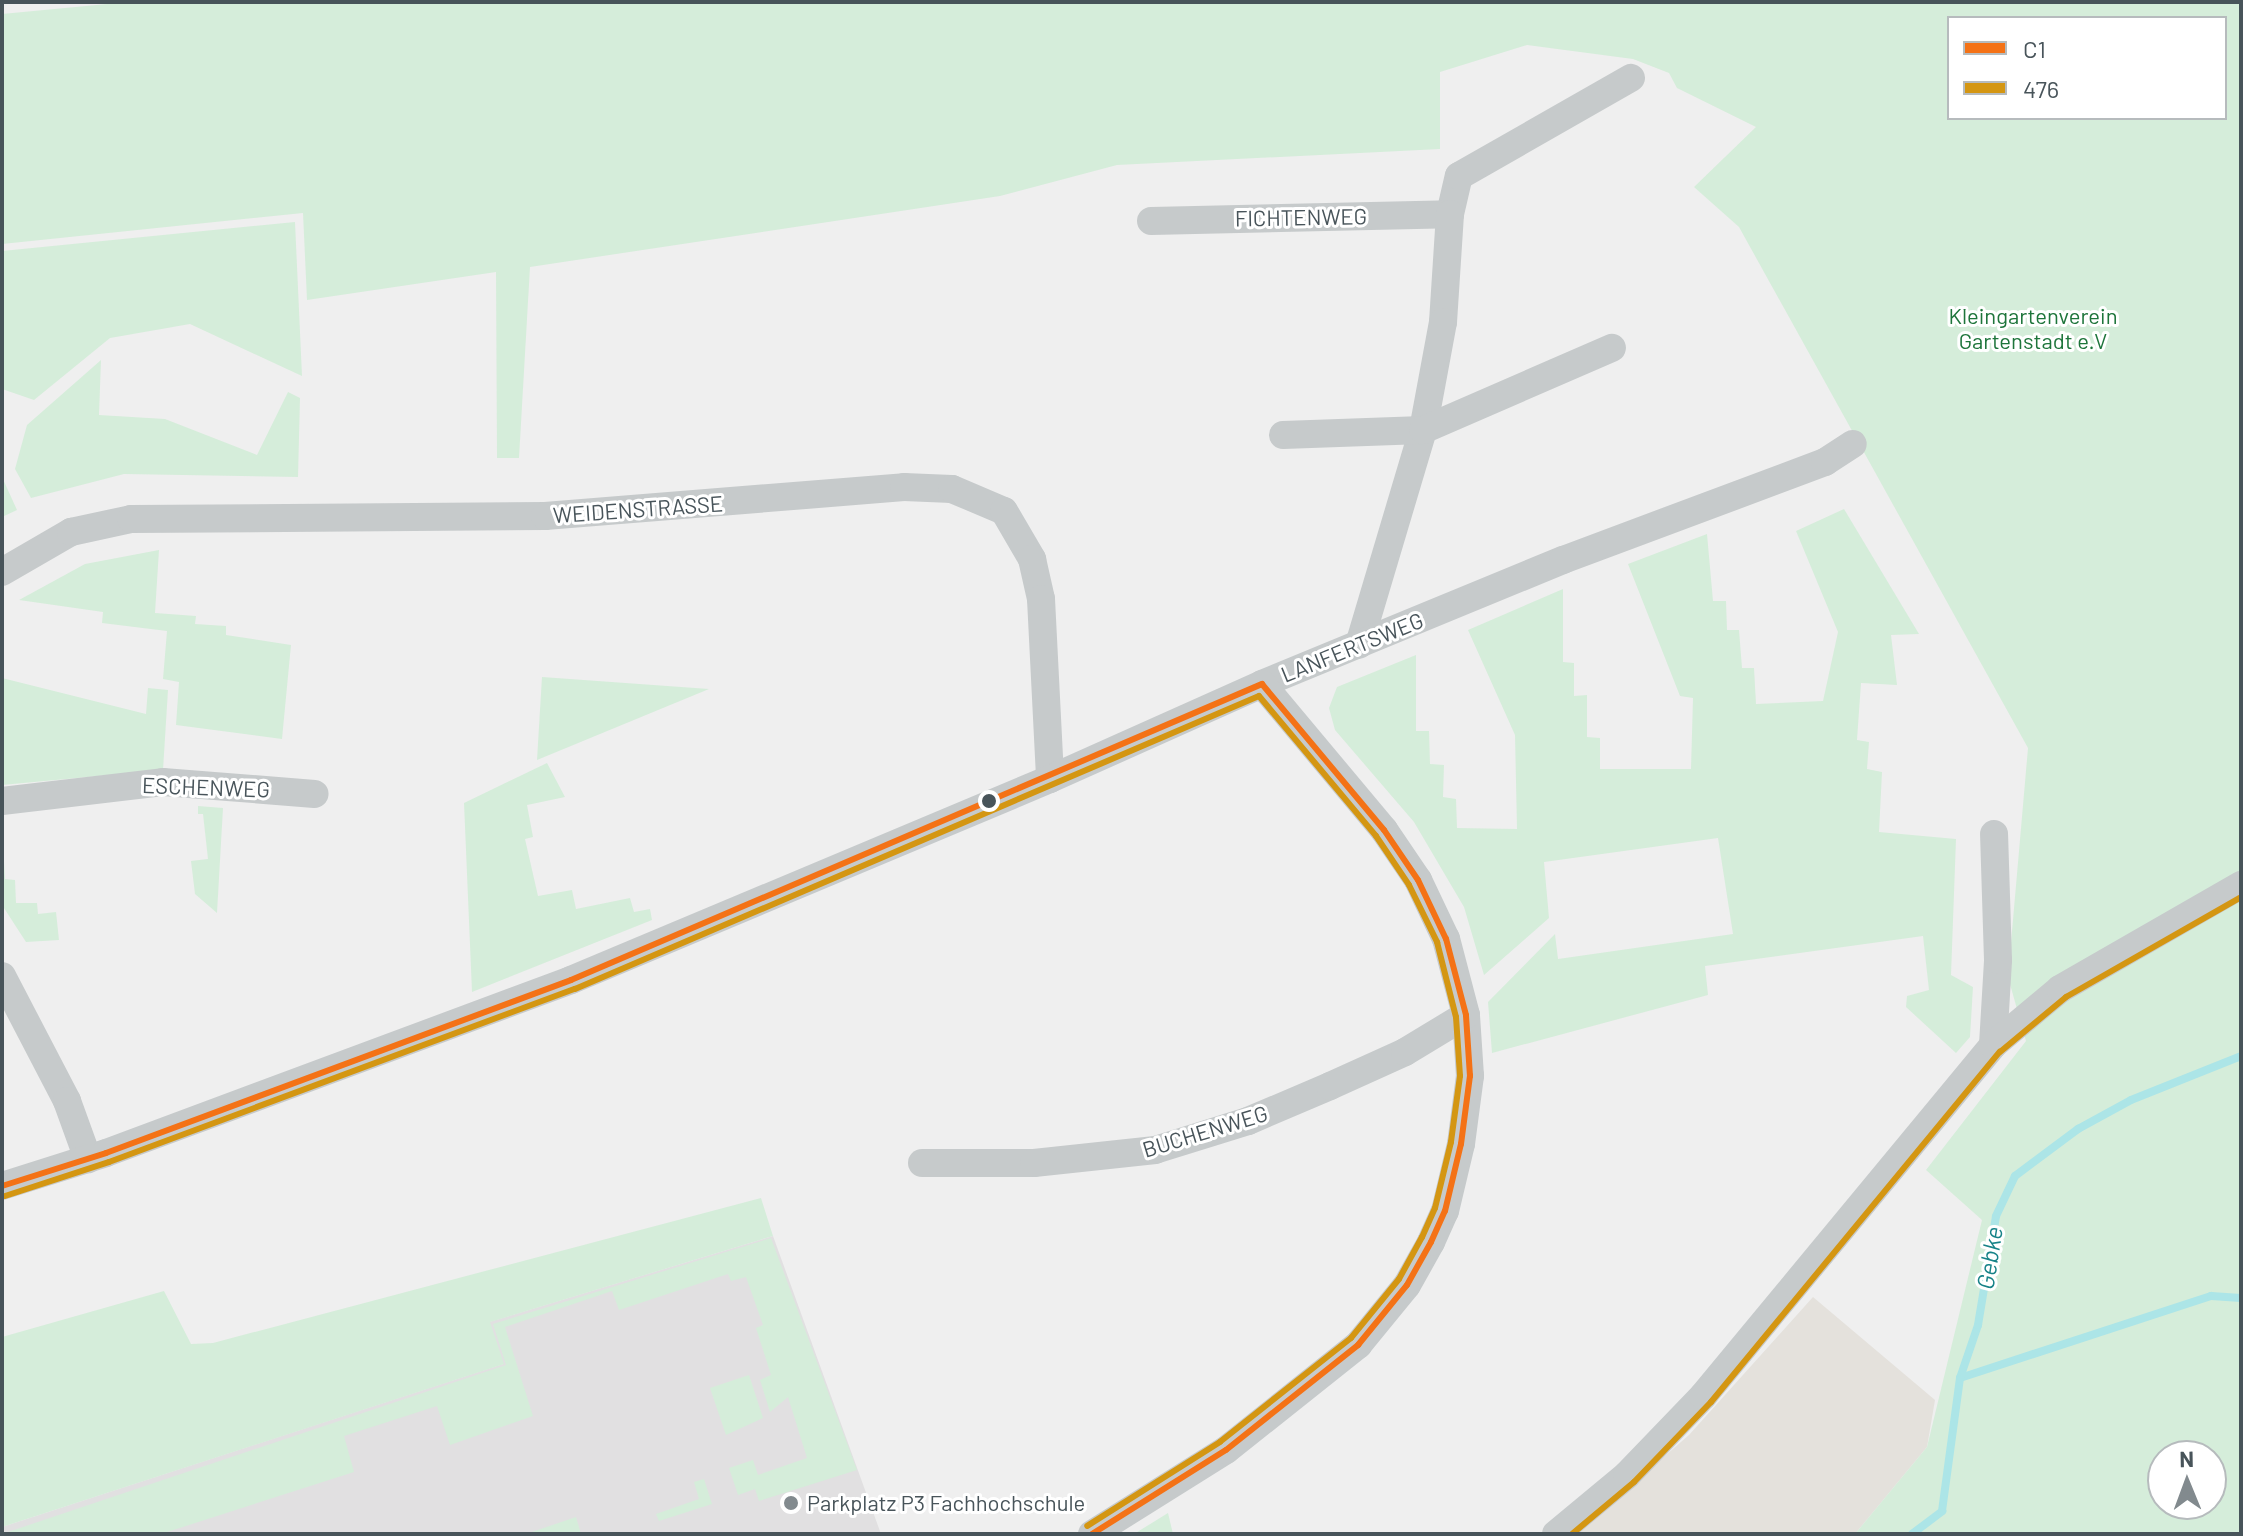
<!DOCTYPE html>
<html>
<head>
<meta charset="utf-8">
<style>
	body { margin:0 }
	#map { position:relative; width:2243px; height:1536px; overflow:hidden; background:#efefef; font-family:Barlow,sans-serif }
	div>[style] { position:absolute }
	.commercial>* { inset:0; background:#e4e1dc }
	.education>* { inset:0; background:#e1e0e1 }
	.green>* { inset:0; background:#d5edda }
	.stream>* { height:8px; margin:-4px; padding:0 4px; transform-origin:4px; border-radius:4px; background:#ace5e7 }
	.street>* { height:28px; margin:-14px; padding:0 14px; transform-origin:14px; border-radius:14px; background:#c6cacb }
	.bus-1>* { height:6px; margin:-3px; padding:0 3px; transform-origin:3px; border-radius:3px; background:#f47216 }
	.bus-2>* { height:6px; margin:-3px; padding:0 3px; transform-origin:3px; border-radius:3px; background:#d49612 }
	.dots>* { width:22px; height:22px; translate:-50% -50%; box-sizing:border-box; border:4px solid #fff; border-radius:50% }
	span { translate:-50% -50%; white-space:nowrap; text-align:center; line-height:1.15; -webkit-text-stroke:6px #fff; paint-order:stroke }
	.street-label { font-size:22px; color:#48545a }
	.park-label { font-size:22px; color:#1e753b }
	.poi-label { font-size:22px; color:#48545a }
	.left { translate:0 -50%; text-align:left }
	.water-label { font-size:24px; color:#178388; font-style:italic }
	.frame { position:absolute; inset:0; border:4px solid #48545a; pointer-events:none }
	.legend { position:absolute; left:1947px; top:16px; width:280px; height:104px; box-sizing:border-box; background:#fff; border:2px solid #b6bbbd; margin:0; padding:10px 14px; list-style:none; font-size:24px; color:#48545a }
	.legend li { display:flex; align-items:center; gap:16px; height:40px }
	.legend b { width:40px; border:2px solid #b6bbbd }
	.north { position:absolute; left:2147px; top:1440px; width:80px; height:80px; box-sizing:border-box; background:#fff; border:2px solid #b6bbbd; border-radius:50%; rotate:359deg; font-size:22px; font-weight:700; line-height:32px; text-align:center; color:#48545a }
	.north::after { content:''; display:block; margin:auto; width:28px; height:36px; background:#828a8e; clip-path:polygon(50% 0,100% 100%,50% 72%,0 100%) }
</style>
</head>
<body>
<div id="map">
	<div class="commercial">
		<i style="clip-path:polygon(1813px 1297px,1935px 1400px,1927px 1447px,1855px 1534px,1575px 1534px,1689px 1435px)"></i>
	</div>
	<div class="education">
		<i style="clip-path:polygon(773px 1236px,881px 1534px,2px 1534px,2px 1527px,503px 1364px,489px 1322px)"></i>
	</div>
	<div class="green">
		<i style="clip-path:polygon(evenodd,128px 2px,2241px 2px,2241px 1534px,1855px 1534px,1927px 1447px,1982px 1220px,1926px 1170px,2026px 1041px,2008px 977px,2028px 748px,1739px 227px,1694px 187px,1756px 127px,1677px 88px,1669px 73px,1633px 59px,1527px 45px,1440px 72px,1440px 149px,1117px 165px,1000px 196px,530px 267px,519px 458px,497px 458px,496px 272px,307px 300px,303px 213px,2px 244px,2px 14px,128px 2px,1949px 18px,2225px 18px,2225px 118px,1949px 118px,1949px 18px,128px 2px,2163px 1456px,2211px 1456px,2211px 1504px,2163px 1504px,2163px 1456px)"></i>
		<i style="clip-path:polygon(295px 222px,302px 376px,190px 324px,110px 338px,34px 400px,2px 389px,2px 251px)"></i>
		<i style="clip-path:polygon(101px 360px,99px 415px,165px 419px,257px 455px,288px 392px,300px 398px,298px 477px,124px 474px,31px 498px,15px 469px,27px 425px)"></i>
		<i style="clip-path:polygon(2px 477px,17px 510px,2px 517px)"></i>
		<i style="clip-path:polygon(1844px 509px,1919px 634px,1891px 635px,1897px 685px,1861px 683px,1857px 740px,1869px 742px,1867px 769px,1882px 772px,1879px 832px,1956px 839px,1951px 975px,1973px 987px,1970px 1037px,1956px 1053px,1906px 1007px,1907px 996px,1929px 990px,1923px 936px,1705px 966px,1708px 995px,1492px 1053px,1488px 1002px,1555px 934px,1558px 959px,1733px 934px,1718px 838px,1544px 862px,1549px 918px,1484px 975px,1464px 907px,1414px 822px,1335px 730px,1329px 708px,1337px 687px,1416px 655px,1416px 731px,1429px 731px,1430px 764px,1444px 765px,1443px 797px,1456px 799px,1457px 828px,1517px 829px,1515px 735px,1468px 630px,1563px 589px,1563px 662px,1574px 663px,1574px 696px,1587px 695px,1587px 737px,1600px 738px,1600px 769px,1691px 769px,1693px 698px,1680px 696px,1628px 564px,1707px 534px,1713px 601px,1726px 601px,1727px 630px,1739px 630px,1742px 668px,1754px 668px,1756px 704px,1823px 701px,1838px 632px,1796px 531px)"></i>
		<i style="clip-path:polygon(159px 550px,155px 613px,196px 616px,195px 624px,226px 626px,226px 635px,291px 645px,282px 739px,176px 725px,179px 682px,163px 679px,167px 631px,102px 623px,103px 612px,19px 600px,85px 564px)"></i>
		<i style="clip-path:polygon(542px 677px,709px 689px,537px 760px)"></i>
		<i style="clip-path:polygon(2px 678px,146px 714px,148px 688px,168px 690px,163px 770px,2px 785px)"></i>
		<i style="clip-path:polygon(547px 763px,565px 797px,527px 805px,533px 837px,525px 839px,538px 896px,572px 890px,576px 909px,630px 898px,634px 912px,650px 909px,652px 920px,472px 992px,464px 803px)"></i>
		<i style="clip-path:polygon(198px 806px,223px 808px,217px 913px,195px 894px,191px 861px,208px 859px,203px 814px,198px 814px)"></i>
		<i style="clip-path:polygon(2px 827px,5px 879px,15px 880px,16px 903px,37px 903px,38px 914px,56px 912px,59px 940px,26px 942px,2px 905px)"></i>
		<i style="clip-path:polygon(761px 1198px,773px 1236px,490px 1322px,504px 1364px,2px 1527px,2px 1337px,164px 1291px,191px 1344px,213px 1343px)"></i>
		<i style="clip-path:polygon(771px 1238px,857px 1470px,759px 1501px,755px 1489px,738px 1495px,729px 1468px,753px 1460px,758px 1475px,807px 1458px,788px 1397px,770px 1412px,760px 1380px,771px 1375px,756px 1328px,763px 1325px,746px 1277px,731px 1281px,728px 1274px,619px 1310px,612px 1291px,505px 1327px,533px 1416px,450px 1445px,437px 1406px,344px 1436px,354px 1472px,161px 1534px,2px 1534px,506px 1365px,493px 1324px)"></i>
		<i style="clip-path:polygon(749px 1375px,763px 1418px,726px 1435px,710px 1388px)"></i>
		<i style="clip-path:polygon(704px 1479px,712px 1504px,659px 1521px,656px 1514px,699px 1499px,694px 1482px)"></i>
		<i style="clip-path:polygon(1168px 1513px,1173px 1534px,1134px 1534px)"></i>
		<i style="clip-path:polygon(576px 1517px,581px 1534px,526px 1534px)"></i>
	</div>
	<div class="stream">
		<i style="left:1960px;top:1378px;width:264px;rotate:-18.1deg"></i>
		<i style="left:2211px;top:1296px;width:30px;rotate:4deg"></i>
		<i style="left:1912px;top:1534px;width:38px;rotate:-37deg"></i>
		<i style="left:1942px;top:1511px;width:134px;rotate:-82.3deg"></i>
		<i style="left:1960px;top:1378px;width:56px;rotate:-71.2deg"></i>
		<i style="left:1978px;top:1325px;width:110px;rotate:-80.6deg"></i>
		<i style="left:1996px;top:1216px;width:44px;rotate:-64.6deg"></i>
		<i style="left:2015px;top:1176px;width:79px;rotate:-36.7deg"></i>
		<i style="left:2078px;top:1129px;width:60px;rotate:-28.7deg"></i>
		<i style="left:2131px;top:1100px;width:118px;rotate:-21.8deg"></i>
	</div>
	<div class="street">
		<i style="left:1450px;top:214px;width:39px;rotate:-77deg"></i>
		<i style="left:1459px;top:176px;width:198px;rotate:-29.7deg"></i>
		<i style="left:1151px;top:221px;width:299px;rotate:-1.3deg"></i>
		<i style="left:1450px;top:214px;width:108px;rotate:93.7deg"></i>
		<i style="left:1443px;top:322px;width:110px;rotate:100.5deg"></i>
		<i style="left:1423px;top:430px;width:224px;rotate:106.6deg"></i>
		<i style="left:1283px;top:435px;width:140px;rotate:-2deg"></i>
		<i style="left:1423px;top:430px;width:206px;rotate:-23.5deg"></i>
		<i style="left:2px;top:572px;width:80px;rotate:-30.1deg"></i>
		<i style="left:71px;top:532px;width:61px;rotate:-12.2deg"></i>
		<i style="left:131px;top:519px;width:414px;rotate:-0.4deg"></i>
		<i style="left:545px;top:516px;width:360px;rotate:-4.6deg"></i>
		<i style="left:904px;top:487px;width:48px;rotate:2.4deg"></i>
		<i style="left:952px;top:489px;width:56px;rotate:22.9deg"></i>
		<i style="left:1004px;top:511px;width:56px;rotate:59.7deg"></i>
		<i style="left:1032px;top:559px;width:41px;rotate:77.3deg"></i>
		<i style="left:1041px;top:599px;width:180px;rotate:87.1deg"></i>
		<i style="left:2px;top:801px;width:162px;rotate:-6.7deg"></i>
		<i style="left:163px;top:782px;width:152px;rotate:4.5deg"></i>
		<i style="left:2px;top:976px;width:141px;rotate:62.5deg"></i>
		<i style="left:67px;top:1101px;width:62px;rotate:70.1deg"></i>
		<i style="left:1993px;top:1045px;width:85px;rotate:-86.6deg"></i>
		<i style="left:1998px;top:960px;width:126px;rotate:-91.8deg"></i>
		<i style="left:922px;top:1163px;width:112px"></i>
		<i style="left:1034px;top:1163px;width:122px;rotate:-6.1deg"></i>
		<i style="left:1155px;top:1150px;width:97px;rotate:-17.3deg"></i>
		<i style="left:1248px;top:1121px;width:89px;rotate:-23.1deg"></i>
		<i style="left:1330px;top:1086px;width:82px;rotate:-24.4deg"></i>
		<i style="left:1405px;top:1052px;width:71px;rotate:-31.2deg"></i>
		<i style="left:2px;top:1186px;width:109px;rotate:-17.6deg"></i>
		<i style="left:106px;top:1153px;width:496px;rotate:-20.4deg"></i>
		<i style="left:571px;top:980px;width:519px;rotate:-22.76deg"></i>
		<i style="left:1050px;top:779px;width:232px;rotate:-24.1deg"></i>
		<i style="left:1262px;top:684px;width:326px;rotate:-22.4deg"></i>
		<i style="left:1563px;top:560px;width:280px;rotate:-20.5deg"></i>
		<i style="left:1825px;top:462px;width:33px;rotate:-33deg"></i>
		<i style="left:1092px;top:1534px;width:158px;rotate:-32.1deg"></i>
		<i style="left:1226px;top:1450px;width:169px;rotate:-38.5deg"></i>
		<i style="left:1358px;top:1345px;width:77px;rotate:-50.8deg"></i>
		<i style="left:1407px;top:1285px;width:49px;rotate:-60.8deg"></i>
		<i style="left:1431px;top:1242px;width:34px;rotate:-66deg"></i>
		<i style="left:1445px;top:1211px;width:69px;rotate:-76.6deg"></i>
		<i style="left:1461px;top:1144px;width:69px;rotate:-82.5deg"></i>
		<i style="left:1470px;top:1076px;width:61px;rotate:-93.8deg"></i>
		<i style="left:1466px;top:1015px;width:79px;rotate:-104.7deg"></i>
		<i style="left:1446px;top:939px;width:65px;rotate:-115.4deg"></i>
		<i style="left:1418px;top:880px;width:60px;rotate:-124.2deg"></i>
		<i style="left:1384px;top:830px;width:190px;rotate:-129.9deg"></i>
		<i style="left:1556px;top:1534px;width:92px;rotate:-39.7deg"></i>
		<i style="left:1627px;top:1475px;width:110px;rotate:-46.1deg"></i>
		<i style="left:1703px;top:1396px;width:455px;rotate:-50.4deg"></i>
		<i style="left:1993px;top:1045px;width:87px;rotate:-39.9deg"></i>
		<i style="left:2060px;top:989px;width:209px;rotate:-29.9deg"></i>
	</div>
	<div class="bus-1">
		<i style="left:2px;top:1186px;width:109px;rotate:-17.6deg"></i>
		<i style="left:106px;top:1153px;width:496px;rotate:-20.4deg"></i>
		<i style="left:571px;top:980px;width:752px;rotate:-23.19deg"></i>
		<i style="left:1092px;top:1534px;width:158px;rotate:-32.1deg"></i>
		<i style="left:1226px;top:1450px;width:169px;rotate:-38.5deg"></i>
		<i style="left:1358px;top:1345px;width:77px;rotate:-50.8deg"></i>
		<i style="left:1407px;top:1285px;width:49px;rotate:-60.8deg"></i>
		<i style="left:1431px;top:1242px;width:34px;rotate:-66deg"></i>
		<i style="left:1445px;top:1211px;width:69px;rotate:-76.6deg"></i>
		<i style="left:1461px;top:1144px;width:69px;rotate:-82.5deg"></i>
		<i style="left:1470px;top:1076px;width:61px;rotate:-93.8deg"></i>
		<i style="left:1466px;top:1015px;width:79px;rotate:-104.7deg"></i>
		<i style="left:1446px;top:939px;width:65px;rotate:-115.4deg"></i>
		<i style="left:1418px;top:880px;width:60px;rotate:-124.2deg"></i>
		<i style="left:1384px;top:830px;width:190px;rotate:-129.9deg"></i>
	</div>
	<div class="bus-2">
		<i style="left:5px;top:1196px;width:109px;rotate:-18.1deg"></i>
		<i style="left:109px;top:1162px;width:497px;rotate:-20.4deg"></i>
		<i style="left:575px;top:989px;width:744px;rotate:-23.19deg"></i>
		<i style="left:1259px;top:696px;width:182px;rotate:50.1deg"></i>
		<i style="left:1376px;top:836px;width:59px;rotate:56deg"></i>
		<i style="left:1409px;top:885px;width:64px;rotate:63.8deg"></i>
		<i style="left:1437px;top:942px;width:77px;rotate:75.8deg"></i>
		<i style="left:1456px;top:1017px;width:59px;rotate:86.1deg"></i>
		<i style="left:1460px;top:1076px;width:67px;rotate:97.8deg"></i>
		<i style="left:1451px;top:1142px;width:68px;rotate:103.6deg"></i>
		<i style="left:1435px;top:1208px;width:32px;rotate:114deg"></i>
		<i style="left:1422px;top:1237px;width:48px;rotate:118.7deg"></i>
		<i style="left:1399px;top:1279px;width:76px;rotate:129.1deg"></i>
		<i style="left:1351px;top:1338px;width:167px;rotate:141.6deg"></i>
		<i style="left:1220px;top:1442px;width:157px;rotate:147.7deg"></i>
		<i style="left:1572px;top:1534px;width:81px;rotate:-40deg"></i>
		<i style="left:1634px;top:1482px;width:111px;rotate:-46.1deg"></i>
		<i style="left:1711px;top:1402px;width:454px;rotate:-50.5deg"></i>
		<i style="left:2000px;top:1052px;width:86px;rotate:-39.8deg"></i>
		<i style="left:2066px;top:997px;width:202px;rotate:-29.7deg"></i>
	</div>
	<div class="dots">
		<i style="left:989px;top:801px;background:#48545a"></i>
		<i style="left:791px;top:1503px;background:#828a8e"></i>
	</div>
	<div class="street-label">
		<span style="left:1301px;top:217px;rotate:-1deg">FICHTENWEG</span>
		<span style="left:638px;top:509px;rotate:-4deg">WEIDENSTRASSE</span>
		<span style="left:1352px;top:647px;rotate:-22deg">LANFERTSWEG</span>
		<span style="left:206px;top:787px;rotate:2deg">ESCHENWEG</span>
		<span style="left:1205px;top:1131px;rotate:-17deg">BUCHENWEG</span>
	</div>
	<div class="park-label">
		<span style="left:2033px;top:328px">Kleingartenverein<br>Gartenstadt e.V</span>
	</div>
	<div class="poi-label">
		<span class="left" style="left:807px;top:1503px">Parkplatz P3 Fachhochschule</span>
	</div>
	<div class="water-label">
		<span style="left:1989px;top:1258px;rotate:-81deg">Gebke</span>
	</div>
	<div class="frame"></div>
	<ul class="legend">
	<li><b style="height:10px;background:#f47216"></b>C1</li>
	<li><b style="height:10px;background:#d49612"></b>476</li>
	</ul>
	<div class="north">N</div>
</div>
</body>
</html>
